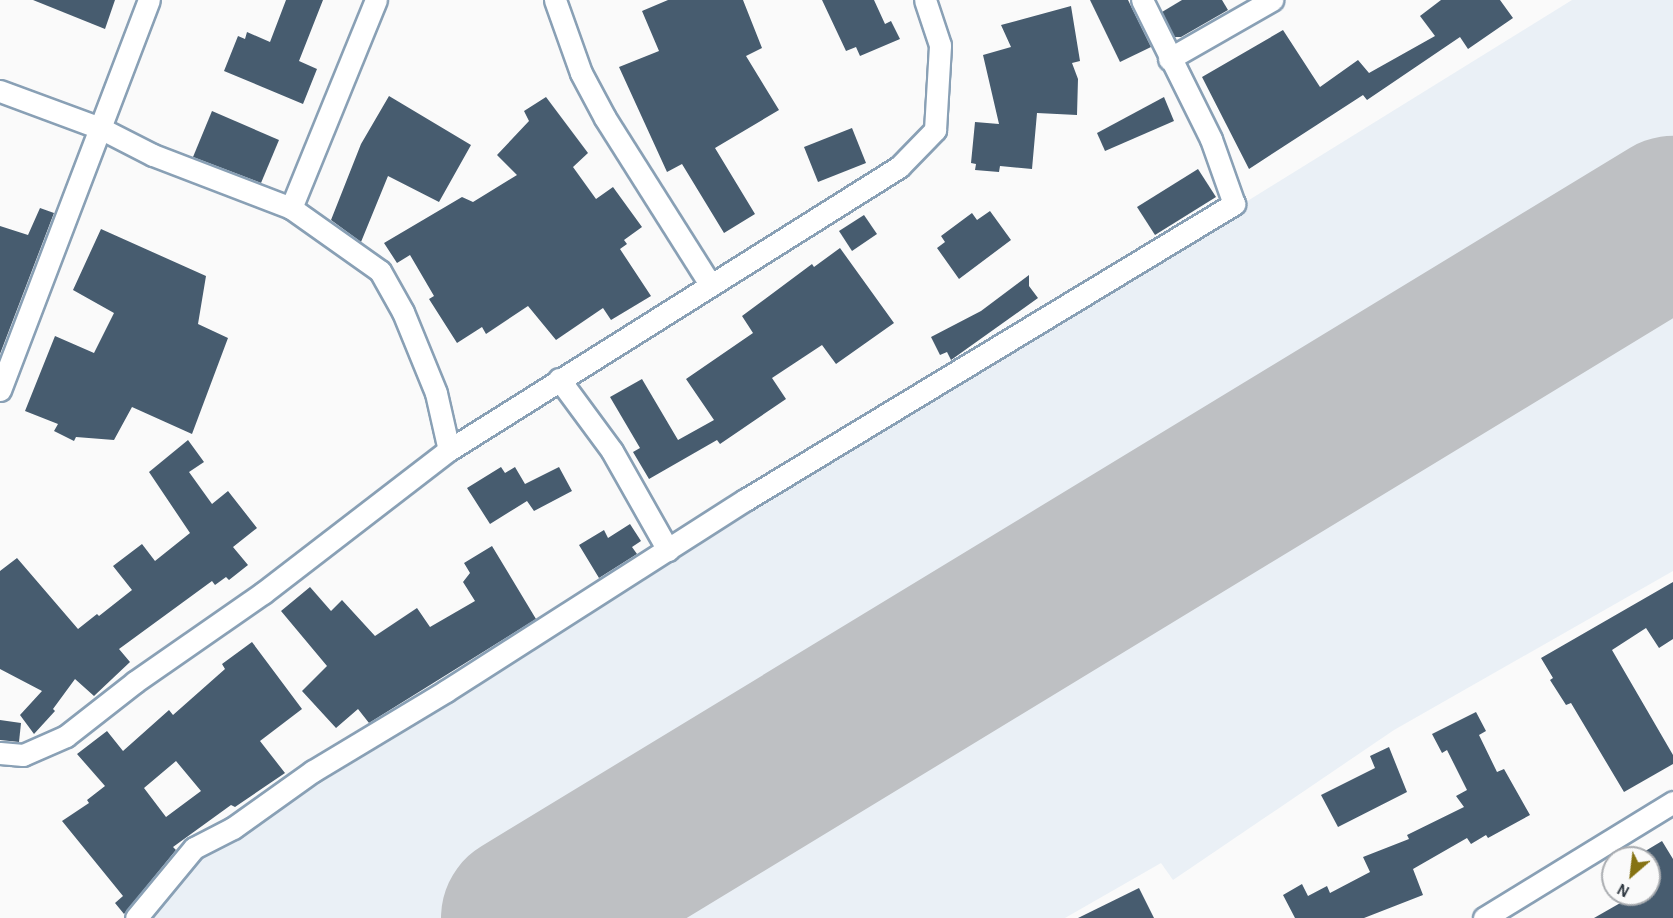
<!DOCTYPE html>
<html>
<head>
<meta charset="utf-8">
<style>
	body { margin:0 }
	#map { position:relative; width:1673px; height:918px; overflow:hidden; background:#fafafa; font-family:"Alegreya Sans",sans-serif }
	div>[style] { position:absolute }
	.built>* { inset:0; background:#eaf0f6 }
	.runway>* { height:168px; margin:-84px; padding:0 84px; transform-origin:84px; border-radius:84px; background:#bec0c3 }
	.building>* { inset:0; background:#475c6f }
	.roads { filter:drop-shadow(2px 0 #89a0b5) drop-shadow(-2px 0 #89a0b5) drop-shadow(0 2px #89a0b5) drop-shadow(0 -2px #89a0b5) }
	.minor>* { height:21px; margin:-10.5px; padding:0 10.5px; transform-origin:10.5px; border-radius:10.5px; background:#fff }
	span { translate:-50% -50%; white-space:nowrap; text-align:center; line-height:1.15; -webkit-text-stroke:6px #fafafa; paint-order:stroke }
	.north { position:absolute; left:1601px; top:846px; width:60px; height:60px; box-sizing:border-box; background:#fafafa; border:2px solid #a9acb0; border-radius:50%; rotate:208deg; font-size:16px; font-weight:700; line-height:24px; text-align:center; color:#2f3841 }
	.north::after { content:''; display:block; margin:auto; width:21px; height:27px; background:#857213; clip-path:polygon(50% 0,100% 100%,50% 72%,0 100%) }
</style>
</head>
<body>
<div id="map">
	<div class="built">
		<i style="clip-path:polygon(1572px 0,1673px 0,1673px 571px,1394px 730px,1173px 880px,1161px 863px,1065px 918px,145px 918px,180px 872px,944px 389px)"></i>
	</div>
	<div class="runway">
		<i style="left:525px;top:918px;width:1344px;rotate:-31.3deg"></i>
	</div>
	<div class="building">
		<i style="clip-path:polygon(33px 0,115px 0,105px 29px)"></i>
		<i style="clip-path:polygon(286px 0,323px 0,299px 61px,317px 69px,303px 104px,224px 71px,238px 36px,245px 39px,247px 32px,270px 42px)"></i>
		<i style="clip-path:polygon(668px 0,743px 0,762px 48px,746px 56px,779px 110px,715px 148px,755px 214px,724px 233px,682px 164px,667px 172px,619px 67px,659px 51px,642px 11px)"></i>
		<i style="clip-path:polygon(822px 0,874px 0,885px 24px,891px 21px,900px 39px,860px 56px,856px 47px,846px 51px)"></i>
		<i style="clip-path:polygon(1090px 0,1128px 0,1151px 47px,1120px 62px)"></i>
		<i style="clip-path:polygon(1182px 0,1222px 0,1228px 10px,1181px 37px,1174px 37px,1162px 12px)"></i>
		<i style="clip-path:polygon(1441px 0,1500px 0,1513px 18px,1468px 49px,1460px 37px,1367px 100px,1363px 95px,1249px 169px,1202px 77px,1283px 30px,1320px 87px,1358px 60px,1369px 73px,1435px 36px,1420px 16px)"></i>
		<i style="clip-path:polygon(1071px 6px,1080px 61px,1072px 63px,1078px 79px,1077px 115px,1037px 113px,1032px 169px,1000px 166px,999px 172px,975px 170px,976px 164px,971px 163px,975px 122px,999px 124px,983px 55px,1011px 47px,1001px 25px)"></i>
		<i style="clip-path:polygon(389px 96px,471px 145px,439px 202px,388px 176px,361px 242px,331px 220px,361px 144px)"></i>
		<i style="clip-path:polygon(546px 97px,588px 153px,573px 167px,596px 199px,613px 187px,642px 227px,624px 240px,627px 244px,620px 249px,651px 296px,611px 320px,603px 308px,556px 340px,528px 306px,486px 334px,482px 327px,457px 343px,429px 299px,434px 296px,410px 255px,397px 263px,384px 243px,462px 197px,473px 202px,517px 175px,497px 155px,529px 121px,524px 111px)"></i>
		<i style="clip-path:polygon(1164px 97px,1174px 121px,1105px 151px,1097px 133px)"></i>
		<i style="clip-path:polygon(212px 111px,279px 140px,261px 183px,193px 157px)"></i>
		<i style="clip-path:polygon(852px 128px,866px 163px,818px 182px,804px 147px)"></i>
		<i style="clip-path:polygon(1198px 169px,1216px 197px,1155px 235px,1137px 207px)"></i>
		<i style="clip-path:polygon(40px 208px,54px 213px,0 354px,0 226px,28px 235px)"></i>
		<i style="clip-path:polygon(990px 211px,1011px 240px,959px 279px,937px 248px,945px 242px,941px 236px,972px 213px,977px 220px)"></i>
		<i style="clip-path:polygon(864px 215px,877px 234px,852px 251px,839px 231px)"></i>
		<i style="clip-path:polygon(101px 229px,206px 276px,198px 324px,228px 338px,192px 434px,132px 407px,114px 440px,76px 437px,74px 441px,54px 431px,58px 424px,25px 411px,55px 336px,94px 353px,114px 313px,73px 290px)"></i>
		<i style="clip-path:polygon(840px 248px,894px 323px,836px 364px,822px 345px,772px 378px,786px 399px,720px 444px,717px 440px,649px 479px,633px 452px,640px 448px,610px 397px,642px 379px,678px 440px,714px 420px,686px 379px,753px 333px,742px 316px,812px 264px,814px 267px)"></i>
		<i style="clip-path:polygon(1029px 275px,1029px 286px,1038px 298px,951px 360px,947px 352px,940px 355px,931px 337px,981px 311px)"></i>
		<i style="clip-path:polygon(188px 440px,204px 462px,189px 472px,212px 504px,228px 491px,257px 528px,233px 547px,248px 565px,229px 580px,226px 577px,215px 585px,212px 581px,119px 649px,130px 662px,94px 696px,75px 679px,53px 709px,55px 711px,34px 734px,20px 715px,42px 691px,0 669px,0 571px,17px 558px,78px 629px,97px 614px,99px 616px,132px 590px,113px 566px,142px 544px,155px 561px,190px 533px,149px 472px)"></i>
		<i style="clip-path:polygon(501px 467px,505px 473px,515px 467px,525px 484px,559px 467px,572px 491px,534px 511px,527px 501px,490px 524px,467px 488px)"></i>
		<i style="clip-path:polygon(630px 524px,641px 541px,632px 547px,637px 554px,599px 578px,579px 545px,604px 530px,608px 538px)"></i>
		<i style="clip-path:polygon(492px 546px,536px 619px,369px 723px,358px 709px,336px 728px,302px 691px,327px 666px,281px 611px,310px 587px,331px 611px,342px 600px,375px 636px,417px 608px,430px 627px,475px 601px,463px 582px,470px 573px,464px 563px)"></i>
		<i style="clip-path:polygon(1673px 582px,1673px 639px,1659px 648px,1646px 628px,1612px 650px,1673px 755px,1673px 764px,1624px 792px,1571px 703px,1566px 705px,1550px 680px,1553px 678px,1541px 658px)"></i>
		<i style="clip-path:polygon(evenodd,252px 642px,302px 709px,260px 741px,285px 773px,235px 807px,231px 805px,173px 847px,176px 850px,124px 914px,115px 903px,123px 896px,62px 821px,89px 803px,87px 800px,105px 786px,77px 754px,107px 731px,123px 751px,169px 710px,173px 715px,225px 669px,222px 664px,252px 642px,176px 761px,201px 791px,166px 817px,144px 788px,176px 761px)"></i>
		<i style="clip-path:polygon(1476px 712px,1486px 731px,1479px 735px,1497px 772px,1504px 769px,1530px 815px,1488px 838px,1486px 835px,1471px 844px,1467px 838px,1413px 869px,1423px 895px,1364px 918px,1295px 918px,1283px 895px,1302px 884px,1308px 896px,1327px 886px,1330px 893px,1370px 872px,1363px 857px,1409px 839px,1407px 835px,1464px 807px,1456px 796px,1467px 790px,1447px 750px,1442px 753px,1432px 734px)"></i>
		<i style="clip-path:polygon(0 720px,21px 723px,19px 742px,0 740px)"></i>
		<i style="clip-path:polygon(1389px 747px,1407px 792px,1338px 827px,1321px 795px,1375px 768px,1370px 756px)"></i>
		<i style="clip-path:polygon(1662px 841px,1673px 859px,1673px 918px,1594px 918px,1636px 894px,1649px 894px,1649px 858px,1642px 853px)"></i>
		<i style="clip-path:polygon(1139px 888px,1154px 918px,1078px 918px)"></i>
	</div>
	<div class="roads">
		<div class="minor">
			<i style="left:555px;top:0;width:77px;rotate:70.4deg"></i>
			<i style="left:581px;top:73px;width:51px;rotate:61.9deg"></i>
			<i style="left:605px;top:118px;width:196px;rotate:57.7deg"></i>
			<i style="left:1169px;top:59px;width:119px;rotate:-29.8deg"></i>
			<i style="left:0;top:91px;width:107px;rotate:20.3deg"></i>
			<i style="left:100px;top:128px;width:137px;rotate:-69.1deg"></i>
			<i style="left:291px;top:208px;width:225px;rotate:-67.8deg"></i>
			<i style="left:559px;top:379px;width:89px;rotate:53.6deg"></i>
			<i style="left:612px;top:451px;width:114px;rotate:60.5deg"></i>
			<i style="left:0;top:390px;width:280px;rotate:-69.1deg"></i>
			<i style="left:100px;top:128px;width:59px;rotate:27deg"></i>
			<i style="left:153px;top:155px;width:148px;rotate:21deg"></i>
			<i style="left:291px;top:208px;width:109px;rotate:35.3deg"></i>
			<i style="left:380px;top:271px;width:47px;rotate:60.7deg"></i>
			<i style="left:403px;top:312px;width:87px;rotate:67.8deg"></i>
			<i style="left:436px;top:393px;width:58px;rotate:77.2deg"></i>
			<i style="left:0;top:753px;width:23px;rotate:5deg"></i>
			<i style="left:23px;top:755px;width:47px;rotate:-23.8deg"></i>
			<i style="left:66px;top:736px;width:88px;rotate:-38deg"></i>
			<i style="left:135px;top:682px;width:156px;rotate:-34.8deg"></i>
			<i style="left:263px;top:593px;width:235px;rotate:-37.6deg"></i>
			<i style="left:449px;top:450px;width:532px;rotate:-32.17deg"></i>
			<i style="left:899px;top:167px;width:52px;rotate:-45.8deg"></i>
			<i style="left:935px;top:130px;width:85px;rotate:-86.6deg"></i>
			<i style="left:940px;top:45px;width:47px;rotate:-108.4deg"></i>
			<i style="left:136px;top:918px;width:91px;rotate:-50.4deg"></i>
			<i style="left:194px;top:848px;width:44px;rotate:-27.1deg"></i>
			<i style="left:233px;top:828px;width:98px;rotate:-35.5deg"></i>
			<i style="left:313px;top:771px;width:155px;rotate:-31deg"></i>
			<i style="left:446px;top:691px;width:355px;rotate:-32.6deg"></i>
			<i style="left:745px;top:500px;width:572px;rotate:-31.19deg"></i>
			<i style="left:1234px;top:204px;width:69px;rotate:-109.5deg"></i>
			<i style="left:1211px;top:139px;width:155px;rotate:-116.4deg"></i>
			<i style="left:1484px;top:918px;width:222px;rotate:-31.5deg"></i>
		</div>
	</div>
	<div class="north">N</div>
</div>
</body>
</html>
